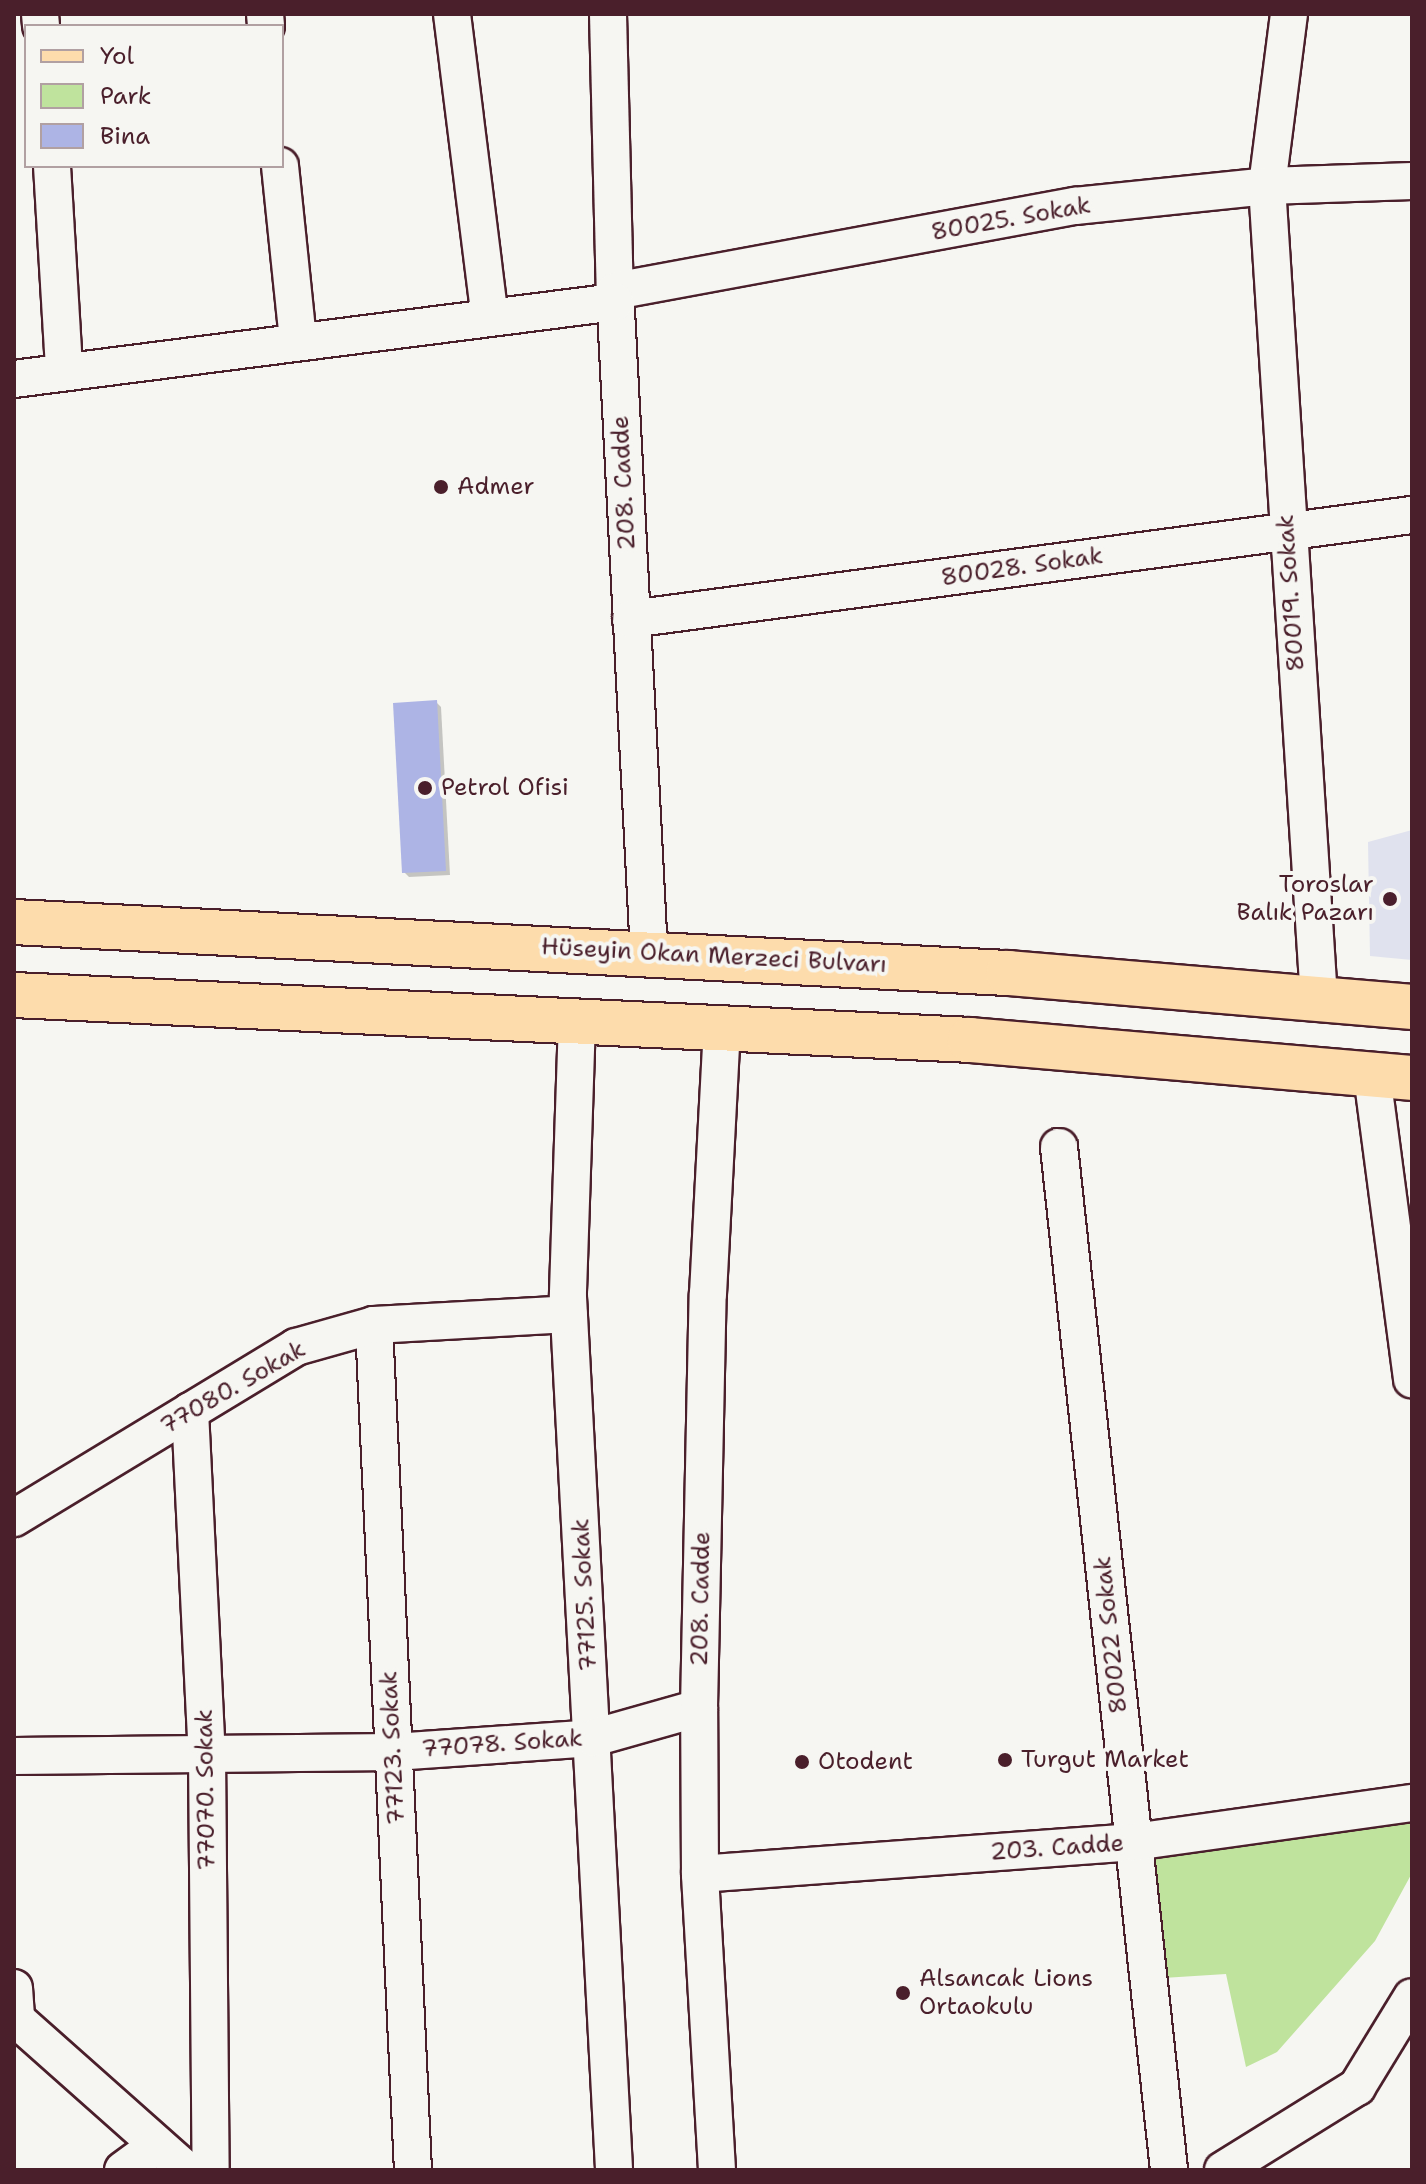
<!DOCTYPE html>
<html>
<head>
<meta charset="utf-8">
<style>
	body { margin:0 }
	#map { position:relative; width:1426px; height:2184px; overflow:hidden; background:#f6f6f2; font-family:"Shantell Sans",sans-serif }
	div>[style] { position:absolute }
	.built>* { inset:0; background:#e0e2ee }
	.green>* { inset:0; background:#bfe39d }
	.shadow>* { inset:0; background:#0003 }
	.building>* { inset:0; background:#adb4e5 }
	.roads { filter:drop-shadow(2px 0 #4a1f2b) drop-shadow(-2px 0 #4a1f2b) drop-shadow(0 2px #4a1f2b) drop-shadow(0 -2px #4a1f2b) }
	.minor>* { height:36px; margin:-18px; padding:0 18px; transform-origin:18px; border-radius:18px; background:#f6f6f2 }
	.major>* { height:44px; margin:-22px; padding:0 22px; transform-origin:22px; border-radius:22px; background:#fddcac }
	.dots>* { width:22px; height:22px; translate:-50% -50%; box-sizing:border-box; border:4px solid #f6f6f2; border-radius:50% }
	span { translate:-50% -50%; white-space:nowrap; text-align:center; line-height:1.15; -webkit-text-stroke:8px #f6f6f2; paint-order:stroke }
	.street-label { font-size:24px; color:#4a1f2b }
	.poi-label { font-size:24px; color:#4a1f2b }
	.left { translate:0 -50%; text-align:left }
	.right { translate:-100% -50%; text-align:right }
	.frame { position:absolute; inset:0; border:16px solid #4a1f2b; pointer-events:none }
	.legend { position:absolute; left:24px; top:24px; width:260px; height:144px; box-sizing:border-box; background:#f6f6f2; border:2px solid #b1a0a2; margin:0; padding:10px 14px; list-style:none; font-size:24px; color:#4a1f2b }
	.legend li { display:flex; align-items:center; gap:16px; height:40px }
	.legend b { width:40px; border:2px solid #b1a0a2 }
</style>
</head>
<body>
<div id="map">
	<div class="built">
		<i style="clip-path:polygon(1412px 830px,1412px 960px,1370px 956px,1368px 842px)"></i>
	</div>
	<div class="green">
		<i style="clip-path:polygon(1412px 1823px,1412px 1873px,1375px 1941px,1277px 2052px,1246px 2067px,1226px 1974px,1163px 1978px,1146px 1852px)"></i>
	</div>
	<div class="shadow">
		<i style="clip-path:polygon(436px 702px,441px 707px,450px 875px,409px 877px,404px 872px)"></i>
	</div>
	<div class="building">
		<i style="clip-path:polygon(437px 700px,446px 871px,402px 873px,393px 703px)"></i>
	</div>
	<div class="roads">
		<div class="minor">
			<i style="left:40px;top:14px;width:12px;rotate:85deg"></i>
			<i style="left:265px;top:14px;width:12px;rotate:85deg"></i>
			<i style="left:452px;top:14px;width:305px;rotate:82.9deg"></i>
			<i style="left:608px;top:14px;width:277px;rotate:88.6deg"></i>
			<i style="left:615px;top:291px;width:662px;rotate:87.06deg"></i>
			<i style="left:1289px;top:14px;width:173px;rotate:97.3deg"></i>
			<i style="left:1267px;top:186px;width:815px;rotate:86.34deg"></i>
			<i style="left:52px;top:166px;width:204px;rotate:86.6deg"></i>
			<i style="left:280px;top:166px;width:176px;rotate:84.1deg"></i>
			<i style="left:615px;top:291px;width:468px;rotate:-10.5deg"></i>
			<i style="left:1075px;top:206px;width:193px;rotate:-5.9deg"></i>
			<i style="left:1267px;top:186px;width:145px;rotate:-2deg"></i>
			<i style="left:14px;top:379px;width:606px;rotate:-7.3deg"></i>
			<i style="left:631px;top:619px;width:788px;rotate:-7.59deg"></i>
			<i style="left:577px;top:1020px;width:277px;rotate:91.9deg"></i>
			<i style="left:568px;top:1297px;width:874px;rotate:86.98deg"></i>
			<i style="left:1372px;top:1075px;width:307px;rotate:82.5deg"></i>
			<i style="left:1059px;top:1147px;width:1029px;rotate:83.86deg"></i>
			<i style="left:374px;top:1325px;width:846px;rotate:87.36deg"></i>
			<i style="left:190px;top:1411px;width:342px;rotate:87.2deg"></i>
			<i style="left:207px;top:1753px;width:417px;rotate:89.5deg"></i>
			<i style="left:14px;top:1518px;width:330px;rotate:-31.2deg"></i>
			<i style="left:296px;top:1347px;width:81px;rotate:-15.8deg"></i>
			<i style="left:374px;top:1325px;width:195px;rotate:-3.2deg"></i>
			<i style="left:14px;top:1756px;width:380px;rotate:-0.6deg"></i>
			<i style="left:394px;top:1752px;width:199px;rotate:-4deg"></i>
			<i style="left:593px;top:1738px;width:110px;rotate:-15.8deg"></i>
			<i style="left:700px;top:1874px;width:435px;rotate:-4.2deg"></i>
			<i style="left:1134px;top:1842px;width:281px;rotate:-8deg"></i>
			<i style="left:14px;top:1988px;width:31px;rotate:86deg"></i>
			<i style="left:16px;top:2019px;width:227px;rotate:41.6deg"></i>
			<i style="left:123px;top:2170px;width:42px;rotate:-36.3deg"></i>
			<i style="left:717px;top:2170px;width:296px;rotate:-93.3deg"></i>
			<i style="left:700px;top:1874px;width:166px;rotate:-90.3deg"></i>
			<i style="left:699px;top:1708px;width:414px;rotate:-88.8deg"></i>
			<i style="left:708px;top:1294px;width:267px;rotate:-87deg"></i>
			<i style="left:1223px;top:2170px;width:158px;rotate:-31.8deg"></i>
			<i style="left:1357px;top:2087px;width:105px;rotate:-58.6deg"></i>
		</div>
		<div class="major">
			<i style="left:14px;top:922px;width:995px;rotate:2.94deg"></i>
			<i style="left:1008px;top:973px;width:405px;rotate:4.8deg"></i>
			<i style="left:14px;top:995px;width:957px;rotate:2.69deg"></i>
			<i style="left:970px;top:1040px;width:444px;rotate:4.9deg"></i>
		</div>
	</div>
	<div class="dots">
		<i style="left:441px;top:487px;background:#4a1f2b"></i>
		<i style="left:425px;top:788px;background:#4a1f2b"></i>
		<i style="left:1390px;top:899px;background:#4a1f2b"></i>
		<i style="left:1005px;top:1760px;background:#4a1f2b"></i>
		<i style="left:802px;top:1762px;background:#4a1f2b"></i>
		<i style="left:903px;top:1993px;background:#4a1f2b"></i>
	</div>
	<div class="street-label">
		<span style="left:1011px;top:219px;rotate:-10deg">80025. Sokak</span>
		<span style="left:624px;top:483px;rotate:-93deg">208. Cadde</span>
		<span style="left:1022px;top:567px;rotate:-8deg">80028. Sokak</span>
		<span style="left:1291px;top:593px;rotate:-94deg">80019. Sokak</span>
		<span style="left:714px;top:956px;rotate:3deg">Hüseyin Okan Merzeci Bulvarı</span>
		<span style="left:233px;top:1388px;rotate:-30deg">77080. Sokak</span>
		<span style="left:585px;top:1595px;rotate:-93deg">77125. Sokak</span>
		<span style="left:701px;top:1599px;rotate:-89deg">208. Cadde</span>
		<span style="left:1111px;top:1635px;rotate:-96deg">80022 Sokak</span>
		<span style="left:502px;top:1744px;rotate:-4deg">77078. Sokak</span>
		<span style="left:393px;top:1748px;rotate:-93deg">77123. Sokak</span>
		<span style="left:206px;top:1790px;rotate:-91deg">77070. Sokak</span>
		<span style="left:1057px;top:1848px;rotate:-4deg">203. Cadde</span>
	</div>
	<div class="poi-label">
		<span class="left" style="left:457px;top:487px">Admer</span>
		<span class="left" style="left:441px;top:788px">Petrol Ofisi</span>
		<span class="right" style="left:1374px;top:899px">Toroslar<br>Balık Pazarı</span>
		<span class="left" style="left:1021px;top:1760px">Turgut Market</span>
		<span class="left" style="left:818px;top:1762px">Otodent</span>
		<span class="left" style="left:919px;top:1993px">Alsancak Lions<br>Ortaokulu</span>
	</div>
	<div class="frame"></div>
	<ul class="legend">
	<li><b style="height:10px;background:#fddcac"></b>Yol</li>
	<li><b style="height:22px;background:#bfe39d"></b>Park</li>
	<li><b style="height:22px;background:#adb4e5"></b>Bina</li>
	</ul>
</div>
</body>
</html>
